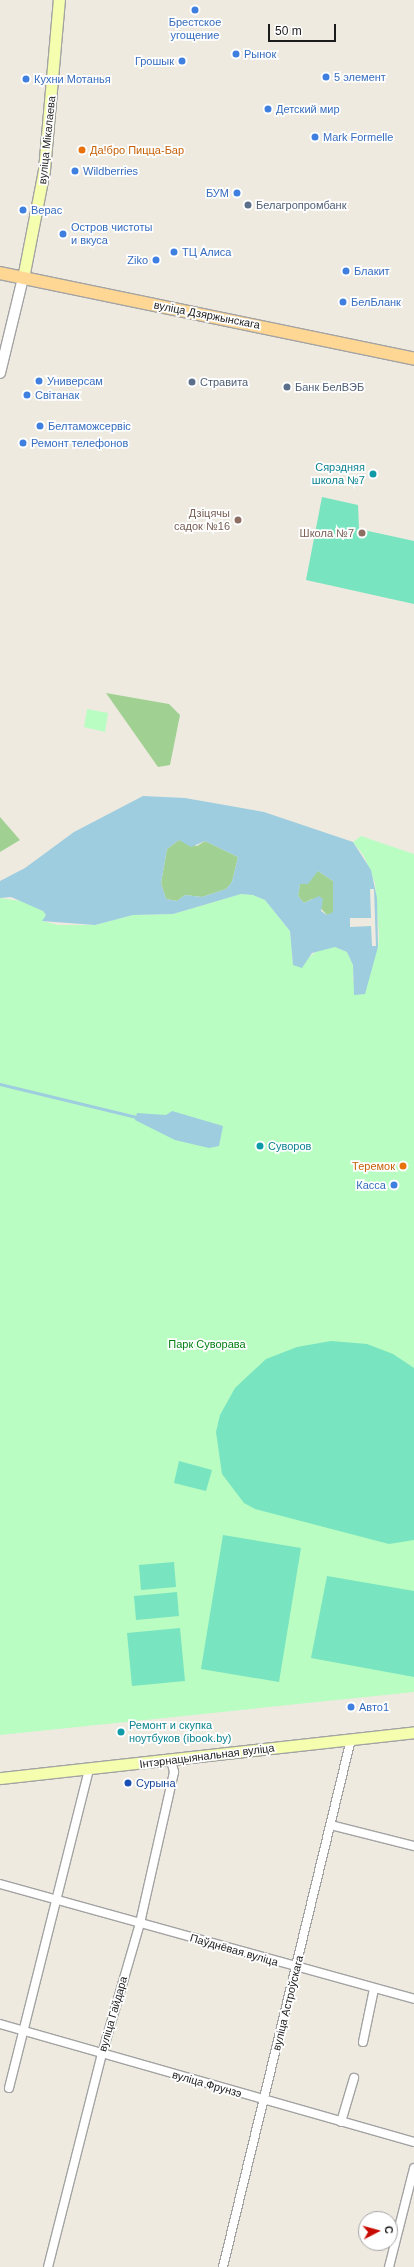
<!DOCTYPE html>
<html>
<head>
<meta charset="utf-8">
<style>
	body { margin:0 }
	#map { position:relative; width:414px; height:2267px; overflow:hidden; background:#eeeae0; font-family:Helvetica,sans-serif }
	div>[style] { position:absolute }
	.forest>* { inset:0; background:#a1d192 }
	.park>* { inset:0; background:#b9fdc2 }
	.pitch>* { inset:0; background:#78e4c0 }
	.water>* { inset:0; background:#9dcddf }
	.pier>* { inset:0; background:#eeeae0 }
	.stream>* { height:2.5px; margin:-1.25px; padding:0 1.25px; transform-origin:1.25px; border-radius:1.25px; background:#9dcddf }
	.roads { filter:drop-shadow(1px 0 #a3a3a3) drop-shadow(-1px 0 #a3a3a3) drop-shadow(0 1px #a3a3a3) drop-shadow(0 -1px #a3a3a3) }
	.minor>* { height:8px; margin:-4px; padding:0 4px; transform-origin:4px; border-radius:4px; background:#fff }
	.tertiary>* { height:10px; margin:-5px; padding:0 5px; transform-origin:5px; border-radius:5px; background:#fff }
	.secondary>* { height:11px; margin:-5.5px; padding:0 5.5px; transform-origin:5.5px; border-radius:5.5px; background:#f5feaf }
	.primary>* { height:12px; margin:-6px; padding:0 6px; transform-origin:6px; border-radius:6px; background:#ffd795 }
	.dots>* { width:11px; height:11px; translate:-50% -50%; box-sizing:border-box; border:2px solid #fff; border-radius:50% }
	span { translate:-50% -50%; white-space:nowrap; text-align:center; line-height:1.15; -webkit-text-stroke:3.5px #fff; paint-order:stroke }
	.shop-label { font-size:11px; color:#366cbe }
	.left { translate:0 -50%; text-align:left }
	.right { translate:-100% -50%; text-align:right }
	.street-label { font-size:11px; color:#1c1c1c }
	.food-label { font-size:11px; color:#c56008 }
	.service-label { font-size:11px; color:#4e5e75 }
	.culture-label { font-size:11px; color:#0d838f }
	.education-label { font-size:11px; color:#785e54 }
	.park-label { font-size:11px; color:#048015 }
	.transit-label { font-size:11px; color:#164399 }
	.north { position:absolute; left:358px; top:2211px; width:40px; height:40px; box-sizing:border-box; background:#fff; border:1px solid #a4a4a4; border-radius:50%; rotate:84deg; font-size:11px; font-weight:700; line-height:16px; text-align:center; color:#1c1c1c }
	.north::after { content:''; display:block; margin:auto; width:14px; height:18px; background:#c80b00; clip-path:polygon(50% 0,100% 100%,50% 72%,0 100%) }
	.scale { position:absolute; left:268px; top:24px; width:68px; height:18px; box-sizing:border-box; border:2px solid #1c1c1c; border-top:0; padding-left:5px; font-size:12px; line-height:14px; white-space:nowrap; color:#1c1c1c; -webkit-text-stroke:3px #fff; paint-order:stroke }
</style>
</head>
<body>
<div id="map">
	<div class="forest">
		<i style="clip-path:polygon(106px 693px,169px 704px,180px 715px,170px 765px,158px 767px)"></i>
		<i style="clip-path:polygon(0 817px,20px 840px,0 852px)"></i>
		<i style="clip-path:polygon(179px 840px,197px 846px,205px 841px,238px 857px,232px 882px,226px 889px,202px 897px,185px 895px,177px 901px,166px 899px,161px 883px,167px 849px)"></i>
		<i style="clip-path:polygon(318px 871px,333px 881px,333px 913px,327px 915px,312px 899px,304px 903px,298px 896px,300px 884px)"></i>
	</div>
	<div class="park">
		<i style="clip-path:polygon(87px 709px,108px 713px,105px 732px,84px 727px)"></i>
		<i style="clip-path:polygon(361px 836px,414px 854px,414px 1692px,0 1735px,0 898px,27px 902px,43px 911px,46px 915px,42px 921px,58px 925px,95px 925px,133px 915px,173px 914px,241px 894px,253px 895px,265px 900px,290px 931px,293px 965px,304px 962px,320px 948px,335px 947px,347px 952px,353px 965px,353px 982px,378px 947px,379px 935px,375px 883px,364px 856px,353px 842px)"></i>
	</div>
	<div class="pitch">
		<i style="clip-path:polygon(322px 497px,358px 505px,359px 529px,414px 541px,414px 604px,306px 580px)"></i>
		<i style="clip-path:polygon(331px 1341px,367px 1344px,393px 1354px,414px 1368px,414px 1540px,389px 1544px,255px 1509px,244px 1503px,222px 1474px,216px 1432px,220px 1415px,235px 1388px,266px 1359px,297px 1347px)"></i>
		<i style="clip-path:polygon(179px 1461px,212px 1470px,206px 1491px,174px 1483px)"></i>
		<i style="clip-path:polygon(223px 1535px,301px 1548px,279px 1682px,201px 1669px)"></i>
		<i style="clip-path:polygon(174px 1562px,176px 1587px,141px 1590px,139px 1565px)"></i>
		<i style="clip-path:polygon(327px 1576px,414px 1591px,414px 1677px,311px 1658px)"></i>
		<i style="clip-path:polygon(177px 1592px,179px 1616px,136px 1620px,134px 1596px)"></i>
		<i style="clip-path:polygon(180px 1628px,185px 1681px,132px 1686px,127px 1633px)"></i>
	</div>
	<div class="water">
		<i style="clip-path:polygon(evenodd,143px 796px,185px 798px,264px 812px,353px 842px,371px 870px,377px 898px,378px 947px,365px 994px,354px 995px,353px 965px,347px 952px,335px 947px,312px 953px,302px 968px,293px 965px,290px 931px,265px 900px,253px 895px,241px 894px,173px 914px,133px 915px,95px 925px,42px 921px,46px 915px,43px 911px,11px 897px,0 898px,0 881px,25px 868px,74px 832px,143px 796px,179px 840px,191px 847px,205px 841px,238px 857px,232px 882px,226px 889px,202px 897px,185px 895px,177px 901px,166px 899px,161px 883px,167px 849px,179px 840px,143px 796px,318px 871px,333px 881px,333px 912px,327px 915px,321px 911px,323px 899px,319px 896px,304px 903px,298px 896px,300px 884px,308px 884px,318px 871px)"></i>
		<i style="clip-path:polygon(172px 1111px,223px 1126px,219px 1146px,209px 1148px,175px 1140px,135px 1120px,137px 1113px,166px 1115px)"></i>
	</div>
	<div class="pier">
		<i style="clip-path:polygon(370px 889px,374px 889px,376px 946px,372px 946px,371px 926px,350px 927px,350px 918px,371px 918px)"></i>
	</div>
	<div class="stream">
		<i style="left:0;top:1084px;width:140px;rotate:13.6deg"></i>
	</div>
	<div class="roads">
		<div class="minor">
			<i style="left:331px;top:1825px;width:86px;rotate:14.2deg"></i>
			<i style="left:0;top:1884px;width:430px;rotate:15.5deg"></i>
			<i style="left:0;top:2024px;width:430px;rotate:15.9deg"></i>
			<i style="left:363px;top:2042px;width:54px;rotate:-78.3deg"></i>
			<i style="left:9px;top:2088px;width:328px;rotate:-75.9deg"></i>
			<i style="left:341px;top:2122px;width:46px;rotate:-73.5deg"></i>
			<i style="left:48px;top:2267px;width:220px;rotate:-75.8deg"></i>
			<i style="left:102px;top:2054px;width:136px;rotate:-73.8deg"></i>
			<i style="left:140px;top:1923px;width:155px;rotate:-77.3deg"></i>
			<i style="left:174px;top:1772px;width:12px;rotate:-104deg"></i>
			<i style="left:223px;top:2267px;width:543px;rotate:-76.37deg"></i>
			<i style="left:389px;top:2267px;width:102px;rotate:-75.8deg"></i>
		</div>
		<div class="tertiary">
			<i style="left:0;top:373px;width:98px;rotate:-76.4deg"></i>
		</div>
		<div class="secondary">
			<i style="left:23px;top:278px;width:110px;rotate:-79deg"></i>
			<i style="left:44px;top:170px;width:171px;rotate:-85deg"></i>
			<i style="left:0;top:1778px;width:417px;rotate:-6.3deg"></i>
		</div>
		<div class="primary">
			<i style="left:0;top:273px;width:423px;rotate:11.7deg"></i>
		</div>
	</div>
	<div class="dots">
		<i style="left:195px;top:10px;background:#3f7fe0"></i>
		<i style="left:236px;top:54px;background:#3f7fe0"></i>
		<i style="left:182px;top:61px;background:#3f7fe0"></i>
		<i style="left:326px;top:77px;background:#3f7fe0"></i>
		<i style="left:26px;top:79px;background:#3f7fe0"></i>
		<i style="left:268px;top:109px;background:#3f7fe0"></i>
		<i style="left:315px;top:137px;background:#3f7fe0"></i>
		<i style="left:82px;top:150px;background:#e8710a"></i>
		<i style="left:75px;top:171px;background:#3f7fe0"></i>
		<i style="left:237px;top:193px;background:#3f7fe0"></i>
		<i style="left:248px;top:205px;background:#5c6f8a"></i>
		<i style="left:23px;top:210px;background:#3f7fe0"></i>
		<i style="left:63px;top:234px;background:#3f7fe0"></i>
		<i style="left:174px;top:252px;background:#3f7fe0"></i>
		<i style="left:156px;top:260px;background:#3f7fe0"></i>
		<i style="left:346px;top:271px;background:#3f7fe0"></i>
		<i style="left:343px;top:302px;background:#3f7fe0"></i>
		<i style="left:39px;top:381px;background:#3f7fe0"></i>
		<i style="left:192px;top:382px;background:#5c6f8a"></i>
		<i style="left:287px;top:387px;background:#5c6f8a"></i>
		<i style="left:27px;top:395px;background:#3f7fe0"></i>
		<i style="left:40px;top:426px;background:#3f7fe0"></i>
		<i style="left:23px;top:443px;background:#3f7fe0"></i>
		<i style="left:373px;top:474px;background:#0f9aa8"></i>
		<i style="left:238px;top:520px;background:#8d6e63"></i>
		<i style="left:362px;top:533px;background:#8d6e63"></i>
		<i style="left:260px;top:1146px;background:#0f9aa8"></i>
		<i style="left:403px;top:1166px;background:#e8710a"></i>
		<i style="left:394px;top:1185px;background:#3f7fe0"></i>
		<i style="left:351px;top:1707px;background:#3f7fe0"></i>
		<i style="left:121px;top:1732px;background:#0f9aa8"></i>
		<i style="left:128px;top:1783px;background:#1a4fb4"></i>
	</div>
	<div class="shop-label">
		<span style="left:195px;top:29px">Брестское<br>угощение</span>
		<span class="left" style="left:244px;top:54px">Рынок</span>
		<span class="right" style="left:174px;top:61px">Грошык</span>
		<span class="left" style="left:334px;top:77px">5 элемент</span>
		<span class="left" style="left:34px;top:79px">Кухни Мотанья</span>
		<span class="left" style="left:276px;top:109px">Детский мир</span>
		<span class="left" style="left:323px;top:137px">Mark Formelle</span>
		<span class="left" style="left:83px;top:171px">Wildberries</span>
		<span class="right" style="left:229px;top:193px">БУМ</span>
		<span class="left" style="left:31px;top:210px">Верас</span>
		<span class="left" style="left:71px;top:234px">Остров чистоты<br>и вкуса</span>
		<span class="left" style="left:182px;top:252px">ТЦ Алиса</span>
		<span class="right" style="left:148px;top:260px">Ziko</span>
		<span class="left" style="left:354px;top:271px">Блакит</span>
		<span class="left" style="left:351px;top:302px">БелБланк</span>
		<span class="left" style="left:47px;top:381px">Универсам</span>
		<span class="left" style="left:35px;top:395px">Світанак</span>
		<span class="left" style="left:48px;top:426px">Белтаможсервіс</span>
		<span class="left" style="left:31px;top:443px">Ремонт телефонов</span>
		<span class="right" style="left:386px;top:1185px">Касса</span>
		<span class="left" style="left:359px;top:1707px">Авто1</span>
	</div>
	<div class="street-label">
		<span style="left:47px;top:140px;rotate:-84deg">вуліца Мікалаева</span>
		<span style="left:207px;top:315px;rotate:11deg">вуліца Дзяржынскага</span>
		<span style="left:207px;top:1756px;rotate:-7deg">Інтэрнацыянальная вуліца</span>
		<span style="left:234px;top:1950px;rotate:16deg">Паўднёвая вуліца</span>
		<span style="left:288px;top:2003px;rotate:-76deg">вуліца Астроўскага</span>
		<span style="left:113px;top:2014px;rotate:-74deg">вуліца Гайдара</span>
		<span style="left:207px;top:2084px;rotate:16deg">вуліца Фрунзэ</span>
	</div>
	<div class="food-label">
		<span class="left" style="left:90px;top:150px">Да!бро Пицца-Бар</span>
		<span class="right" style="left:395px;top:1166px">Теремок</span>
	</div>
	<div class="service-label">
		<span class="left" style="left:256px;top:205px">Белагропромбанк</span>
		<span class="left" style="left:200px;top:382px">Стравита</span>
		<span class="left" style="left:295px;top:387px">Банк БелВЭБ</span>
	</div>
	<div class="culture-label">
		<span class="right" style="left:365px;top:474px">Сярэдняя<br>школа №7</span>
		<span class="left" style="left:268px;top:1146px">Суворов</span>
		<span class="left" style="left:129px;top:1732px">Ремонт и скупка<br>ноутбуков (ibook.by)</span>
	</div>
	<div class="education-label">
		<span class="right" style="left:230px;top:520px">Дзіцячы<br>садок №16</span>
		<span class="right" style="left:354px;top:533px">Школа №7</span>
	</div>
	<div class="park-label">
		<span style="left:207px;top:1344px">Парк Суворава</span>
	</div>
	<div class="transit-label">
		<span class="left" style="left:136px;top:1783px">Сурына</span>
	</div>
	<div class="north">С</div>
	<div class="scale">50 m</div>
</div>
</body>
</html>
